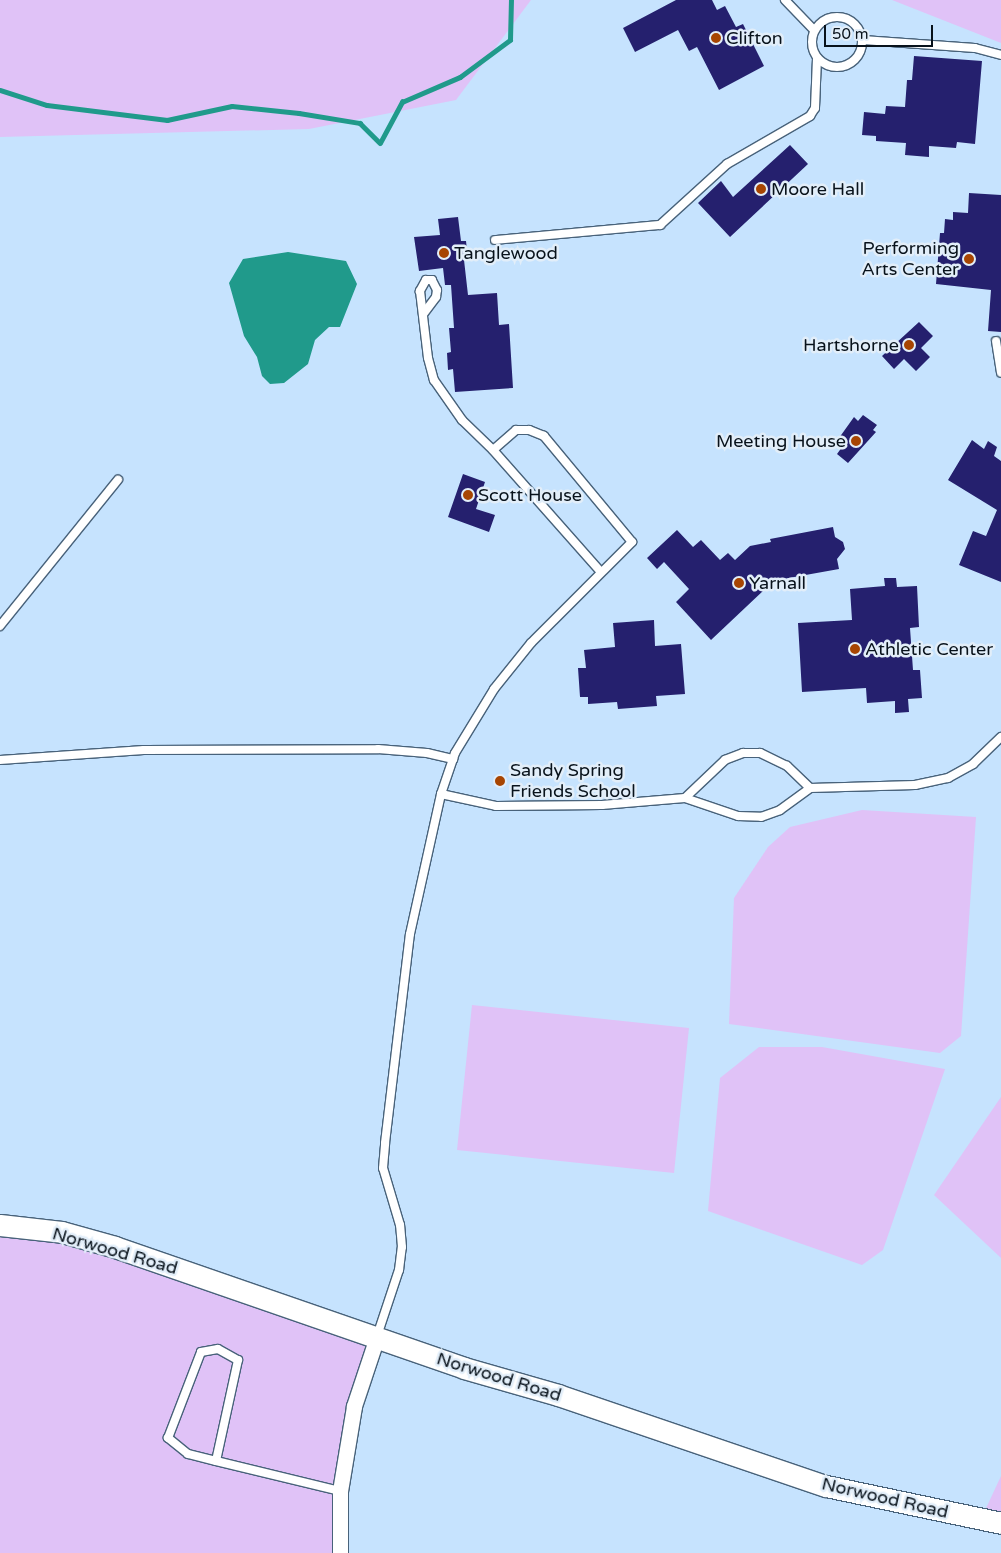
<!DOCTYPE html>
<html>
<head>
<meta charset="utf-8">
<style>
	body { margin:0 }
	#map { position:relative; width:1001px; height:1553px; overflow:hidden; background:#c6e3fe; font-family:"Varela Round",sans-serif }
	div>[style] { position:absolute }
	.green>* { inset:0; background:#e0c2f7 }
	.water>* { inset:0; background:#209a8b }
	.stream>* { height:4.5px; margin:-2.25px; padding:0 2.25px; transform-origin:2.25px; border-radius:2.25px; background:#209a8b }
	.building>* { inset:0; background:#25206e }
	.roads { filter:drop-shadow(1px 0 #48627a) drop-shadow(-1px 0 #48627a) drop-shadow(0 1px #48627a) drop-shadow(0 -1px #48627a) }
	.service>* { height:8px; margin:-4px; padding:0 4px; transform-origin:4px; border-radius:4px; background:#fff }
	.service>.ring { margin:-4px; padding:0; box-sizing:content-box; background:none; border:8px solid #fff; border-radius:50% }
	.minor>* { height:15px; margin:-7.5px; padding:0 7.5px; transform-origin:7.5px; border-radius:7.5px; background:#fff }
	.secondary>* { height:21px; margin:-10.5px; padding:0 10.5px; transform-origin:10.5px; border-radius:10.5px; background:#fff }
	.dots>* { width:14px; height:14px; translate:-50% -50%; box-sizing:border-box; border:2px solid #e2eef9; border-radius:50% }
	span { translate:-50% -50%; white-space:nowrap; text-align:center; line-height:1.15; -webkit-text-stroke:5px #e2eef9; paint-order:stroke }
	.poi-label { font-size:18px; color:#08121b }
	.left { translate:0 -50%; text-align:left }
	.right { translate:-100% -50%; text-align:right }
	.street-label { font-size:18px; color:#08121b }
	.scale { position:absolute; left:824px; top:25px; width:109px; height:22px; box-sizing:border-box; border:2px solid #08121b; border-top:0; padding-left:6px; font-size:15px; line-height:18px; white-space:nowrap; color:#08121b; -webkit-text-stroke:4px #e2eef9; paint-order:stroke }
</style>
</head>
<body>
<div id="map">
	<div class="green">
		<i style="clip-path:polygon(0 0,531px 0,456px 100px,309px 129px,0 137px)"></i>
		<i style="clip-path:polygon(892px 0,1001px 0,1001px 43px)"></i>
		<i style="clip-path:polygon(862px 810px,976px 817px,961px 1036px,940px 1053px,729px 1024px,734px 898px,768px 847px,790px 827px)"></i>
		<i style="clip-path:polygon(472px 1005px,689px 1028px,674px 1173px,457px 1150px)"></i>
		<i style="clip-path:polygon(759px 1047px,822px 1047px,945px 1069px,883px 1250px,862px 1265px,708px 1211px,720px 1078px)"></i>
		<i style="clip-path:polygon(1001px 1097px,1001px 1258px,934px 1195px)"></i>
		<i style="clip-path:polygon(0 1225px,62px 1232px,377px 1337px,354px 1406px,340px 1553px,0 1553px)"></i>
		<i style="clip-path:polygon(1001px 1476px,1001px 1523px,981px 1519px)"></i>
	</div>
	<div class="water">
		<i style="clip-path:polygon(288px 252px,346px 261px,357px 284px,340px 327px,329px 327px,315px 340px,308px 364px,284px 383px,270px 384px,262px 376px,257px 357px,244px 336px,229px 283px,243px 259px)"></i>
	</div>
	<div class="stream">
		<i style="left:0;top:90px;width:49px;rotate:17.7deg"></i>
		<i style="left:47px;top:105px;width:121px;rotate:7.1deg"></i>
		<i style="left:167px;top:120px;width:66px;rotate:-12.2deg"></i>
		<i style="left:232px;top:106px;width:67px;rotate:6deg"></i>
		<i style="left:299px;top:113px;width:62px;rotate:9.3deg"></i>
		<i style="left:360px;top:123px;width:28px;rotate:45deg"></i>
		<i style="left:380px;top:143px;width:47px;rotate:-61.8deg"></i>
		<i style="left:402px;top:102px;width:63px;rotate:-23.3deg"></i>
		<i style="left:460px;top:77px;width:62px;rotate:-36.5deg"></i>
		<i style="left:510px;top:40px;width:40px;rotate:-88.6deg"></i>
	</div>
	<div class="building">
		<i style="clip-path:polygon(676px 0,712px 0,717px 10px,725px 6px,736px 27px,743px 24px,764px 66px,719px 90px,697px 47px,689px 51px,678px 30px,635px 52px,623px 28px)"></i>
		<i style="clip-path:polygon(914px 56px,982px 61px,975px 144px,957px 142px,956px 148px,929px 146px,929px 157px,905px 155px,906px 143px,876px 141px,876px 136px,862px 135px,864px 112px,885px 114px,886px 106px,905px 107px,907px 80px,912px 80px)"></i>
		<i style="clip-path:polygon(790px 145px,808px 164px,730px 237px,698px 203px,721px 181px,733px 197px)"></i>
		<i style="clip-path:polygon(969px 193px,1001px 195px,1001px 332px,988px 331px,991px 290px,936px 284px,940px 233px,944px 233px,945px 219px,953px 220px,953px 212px,968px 213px)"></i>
		<i style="clip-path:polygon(458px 217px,461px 241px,466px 241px,468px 259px,464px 260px,468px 295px,497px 293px,499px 325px,509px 324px,513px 388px,455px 392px,453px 369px,448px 370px,447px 353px,451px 352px,449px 328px,454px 328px,451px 285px,445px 285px,443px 268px,419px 271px,414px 237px,440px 235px,438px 219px)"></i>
		<i style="clip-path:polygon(919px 322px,933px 336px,921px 348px,930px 357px,916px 371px,904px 359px,894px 369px,882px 356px)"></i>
		<i style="clip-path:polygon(863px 415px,877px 425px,873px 430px,876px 432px,848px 463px,837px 454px,845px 443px,839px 438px,854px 417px,858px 421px)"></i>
		<i style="clip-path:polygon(972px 440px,984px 449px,988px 441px,997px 447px,994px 456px,1001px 461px,1001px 582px,959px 565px,973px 531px,986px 536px,997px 510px,948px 480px)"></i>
		<i style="clip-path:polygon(463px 474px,485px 482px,476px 509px,495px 515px,489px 532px,448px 517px)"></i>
		<i style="clip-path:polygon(833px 527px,835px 537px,843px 542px,845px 549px,837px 559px,839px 569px,772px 581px,774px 590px,764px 590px,711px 640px,676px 602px,689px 589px,664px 562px,657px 569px,647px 558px,677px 530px,693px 547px,701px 540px,720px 560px,728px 553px,735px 560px,750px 546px,771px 542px,770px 539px)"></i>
		<i style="clip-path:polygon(884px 578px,896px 578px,897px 587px,917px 586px,919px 627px,910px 628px,913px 670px,920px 670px,922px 698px,908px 699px,909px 712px,895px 713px,895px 701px,867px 703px,866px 688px,802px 692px,798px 623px,852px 620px,850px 589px,885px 586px)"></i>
		<i style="clip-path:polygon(654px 620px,655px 646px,681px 644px,685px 694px,656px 696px,657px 706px,618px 709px,617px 702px,588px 704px,588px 697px,580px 697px,578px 668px,586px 668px,584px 650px,615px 647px,613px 623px)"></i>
	</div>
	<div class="roads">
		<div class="service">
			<i style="left:785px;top:0;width:42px;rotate:46deg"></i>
			<i class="ring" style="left:812px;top:17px;width:42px;height:42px"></i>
			<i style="left:863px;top:40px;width:112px;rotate:4.1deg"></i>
			<i style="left:975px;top:48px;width:27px;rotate:15deg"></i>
			<i style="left:495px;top:240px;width:166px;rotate:-5.2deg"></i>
			<i style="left:660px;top:225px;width:91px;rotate:-42.3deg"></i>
			<i style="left:727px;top:164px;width:96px;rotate:-30deg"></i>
			<i style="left:810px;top:116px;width:9px;rotate:-58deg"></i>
			<i style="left:815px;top:108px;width:50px;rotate:-87.7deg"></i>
			<i style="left:424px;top:313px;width:20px;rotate:-53deg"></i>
			<i style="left:436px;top:297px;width:7px;rotate:-82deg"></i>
			<i style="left:437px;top:290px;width:11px;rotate:-117deg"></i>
			<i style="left:432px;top:280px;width:6px;rotate:180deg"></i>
			<i style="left:426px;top:280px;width:13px;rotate:119deg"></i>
			<i style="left:420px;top:291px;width:67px;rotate:83.2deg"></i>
			<i style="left:428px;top:358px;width:23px;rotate:75deg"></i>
			<i style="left:434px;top:380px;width:49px;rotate:55deg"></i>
			<i style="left:462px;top:420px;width:43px;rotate:44.1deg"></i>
			<i style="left:996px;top:341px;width:32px;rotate:81deg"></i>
			<i style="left:0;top:626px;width:188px;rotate:-51.1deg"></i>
			<i style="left:0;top:760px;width:144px;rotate:-4deg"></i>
			<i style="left:144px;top:750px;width:234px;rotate:-0.2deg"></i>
			<i style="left:378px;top:749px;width:49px;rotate:4.7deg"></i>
			<i style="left:427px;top:753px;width:27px;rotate:13deg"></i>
			<i style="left:810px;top:788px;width:105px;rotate:-1.6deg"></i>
			<i style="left:915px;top:785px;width:34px;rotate:-12deg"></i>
			<i style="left:948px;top:778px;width:29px;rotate:-29deg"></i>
			<i style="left:973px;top:764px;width:39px;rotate:-44deg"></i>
			<i style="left:441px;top:794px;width:56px;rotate:12.3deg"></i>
			<i style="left:496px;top:806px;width:106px;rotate:-0.5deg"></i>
			<i style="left:602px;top:805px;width:83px;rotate:-4.8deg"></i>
			<i style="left:685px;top:798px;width:56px;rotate:18.8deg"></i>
			<i style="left:738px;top:816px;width:23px;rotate:2deg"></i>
			<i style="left:761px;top:817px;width:20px;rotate:-20deg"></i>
			<i style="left:780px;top:810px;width:37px;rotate:-36deg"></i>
			<i style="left:810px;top:788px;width:32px;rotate:-136deg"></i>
			<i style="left:787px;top:766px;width:30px;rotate:-154deg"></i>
			<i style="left:760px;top:753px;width:17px;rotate:180deg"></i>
			<i style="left:743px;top:753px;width:19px;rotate:159deg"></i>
			<i style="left:725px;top:760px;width:55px;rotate:136.5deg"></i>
			<i style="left:377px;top:1336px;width:70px;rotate:-71.6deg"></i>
			<i style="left:399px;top:1270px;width:23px;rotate:-83deg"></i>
			<i style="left:402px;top:1247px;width:22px;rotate:-95deg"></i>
			<i style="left:400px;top:1225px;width:59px;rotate:-106.6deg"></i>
			<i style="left:383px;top:1168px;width:25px;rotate:-85deg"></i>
			<i style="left:385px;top:1143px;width:210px;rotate:-83.2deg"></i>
			<i style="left:410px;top:934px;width:143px;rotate:-77.5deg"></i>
			<i style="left:441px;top:794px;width:43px;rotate:-71.1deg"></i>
			<i style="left:455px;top:753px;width:75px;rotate:-58.6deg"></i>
			<i style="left:494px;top:689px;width:59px;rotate:-51.2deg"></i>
			<i style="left:531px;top:643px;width:143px;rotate:-45deg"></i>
			<i style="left:632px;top:542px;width:138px;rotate:-129.7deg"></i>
			<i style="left:544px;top:436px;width:16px;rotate:-158deg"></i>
			<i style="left:529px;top:430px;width:13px;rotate:180deg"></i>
			<i style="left:516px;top:430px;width:30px;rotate:139deg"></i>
			<i style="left:493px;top:450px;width:162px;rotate:48.5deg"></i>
			<i style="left:216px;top:1461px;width:29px;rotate:-166deg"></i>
			<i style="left:188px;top:1454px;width:26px;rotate:-141deg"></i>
			<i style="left:168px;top:1438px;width:92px;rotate:-69deg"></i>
			<i style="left:201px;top:1352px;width:17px;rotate:-10deg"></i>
			<i style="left:218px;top:1349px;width:23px;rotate:29deg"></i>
			<i style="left:238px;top:1360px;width:103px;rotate:102.3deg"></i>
			<i style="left:216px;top:1461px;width:128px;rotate:13.6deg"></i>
		</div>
		<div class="minor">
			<i style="left:340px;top:1553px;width:62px;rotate:-90deg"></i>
			<i style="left:340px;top:1491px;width:86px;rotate:-80.6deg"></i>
			<i style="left:354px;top:1406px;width:73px;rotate:-71.6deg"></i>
		</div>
		<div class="secondary">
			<i style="left:0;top:1225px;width:62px;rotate:6.4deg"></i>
			<i style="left:62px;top:1232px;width:55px;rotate:15.8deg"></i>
			<i style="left:115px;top:1247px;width:369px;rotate:19.1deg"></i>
			<i style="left:464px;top:1368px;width:98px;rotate:16deg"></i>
			<i style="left:558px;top:1395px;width:283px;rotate:18.8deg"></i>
			<i style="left:826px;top:1486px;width:179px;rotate:11.9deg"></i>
		</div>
	</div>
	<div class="dots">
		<i style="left:716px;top:38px;background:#a74502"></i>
		<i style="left:761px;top:189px;background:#a74502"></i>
		<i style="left:444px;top:253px;background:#a74502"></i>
		<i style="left:969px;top:259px;background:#a74502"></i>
		<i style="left:909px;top:345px;background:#a74502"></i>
		<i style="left:856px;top:441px;background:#a74502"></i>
		<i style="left:468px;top:495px;background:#a74502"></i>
		<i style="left:739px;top:583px;background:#a74502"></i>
		<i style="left:855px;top:649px;background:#a74502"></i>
		<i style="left:500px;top:781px;background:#a74502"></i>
	</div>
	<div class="poi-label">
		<span class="left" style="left:726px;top:38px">Clifton</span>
		<span class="left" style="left:771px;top:189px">Moore Hall</span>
		<span class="right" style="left:959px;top:259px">Performing<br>Arts Center</span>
		<span class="left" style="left:454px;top:253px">Tanglewood</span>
		<span class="right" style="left:899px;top:345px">Hartshorne</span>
		<span class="right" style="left:846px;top:441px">Meeting House</span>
		<span class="left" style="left:478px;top:495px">Scott House</span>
		<span class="left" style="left:749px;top:583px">Yarnall</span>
		<span class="left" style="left:865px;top:649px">Athletic Center</span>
		<span class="left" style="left:510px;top:781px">Sandy Spring<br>Friends School</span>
	</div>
	<div class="street-label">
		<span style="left:115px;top:1251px;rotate:16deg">Norwood Road</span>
		<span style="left:499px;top:1377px;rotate:17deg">Norwood Road</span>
		<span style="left:885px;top:1498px;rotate:13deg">Norwood Road</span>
	</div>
	<div class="scale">50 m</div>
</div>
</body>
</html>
